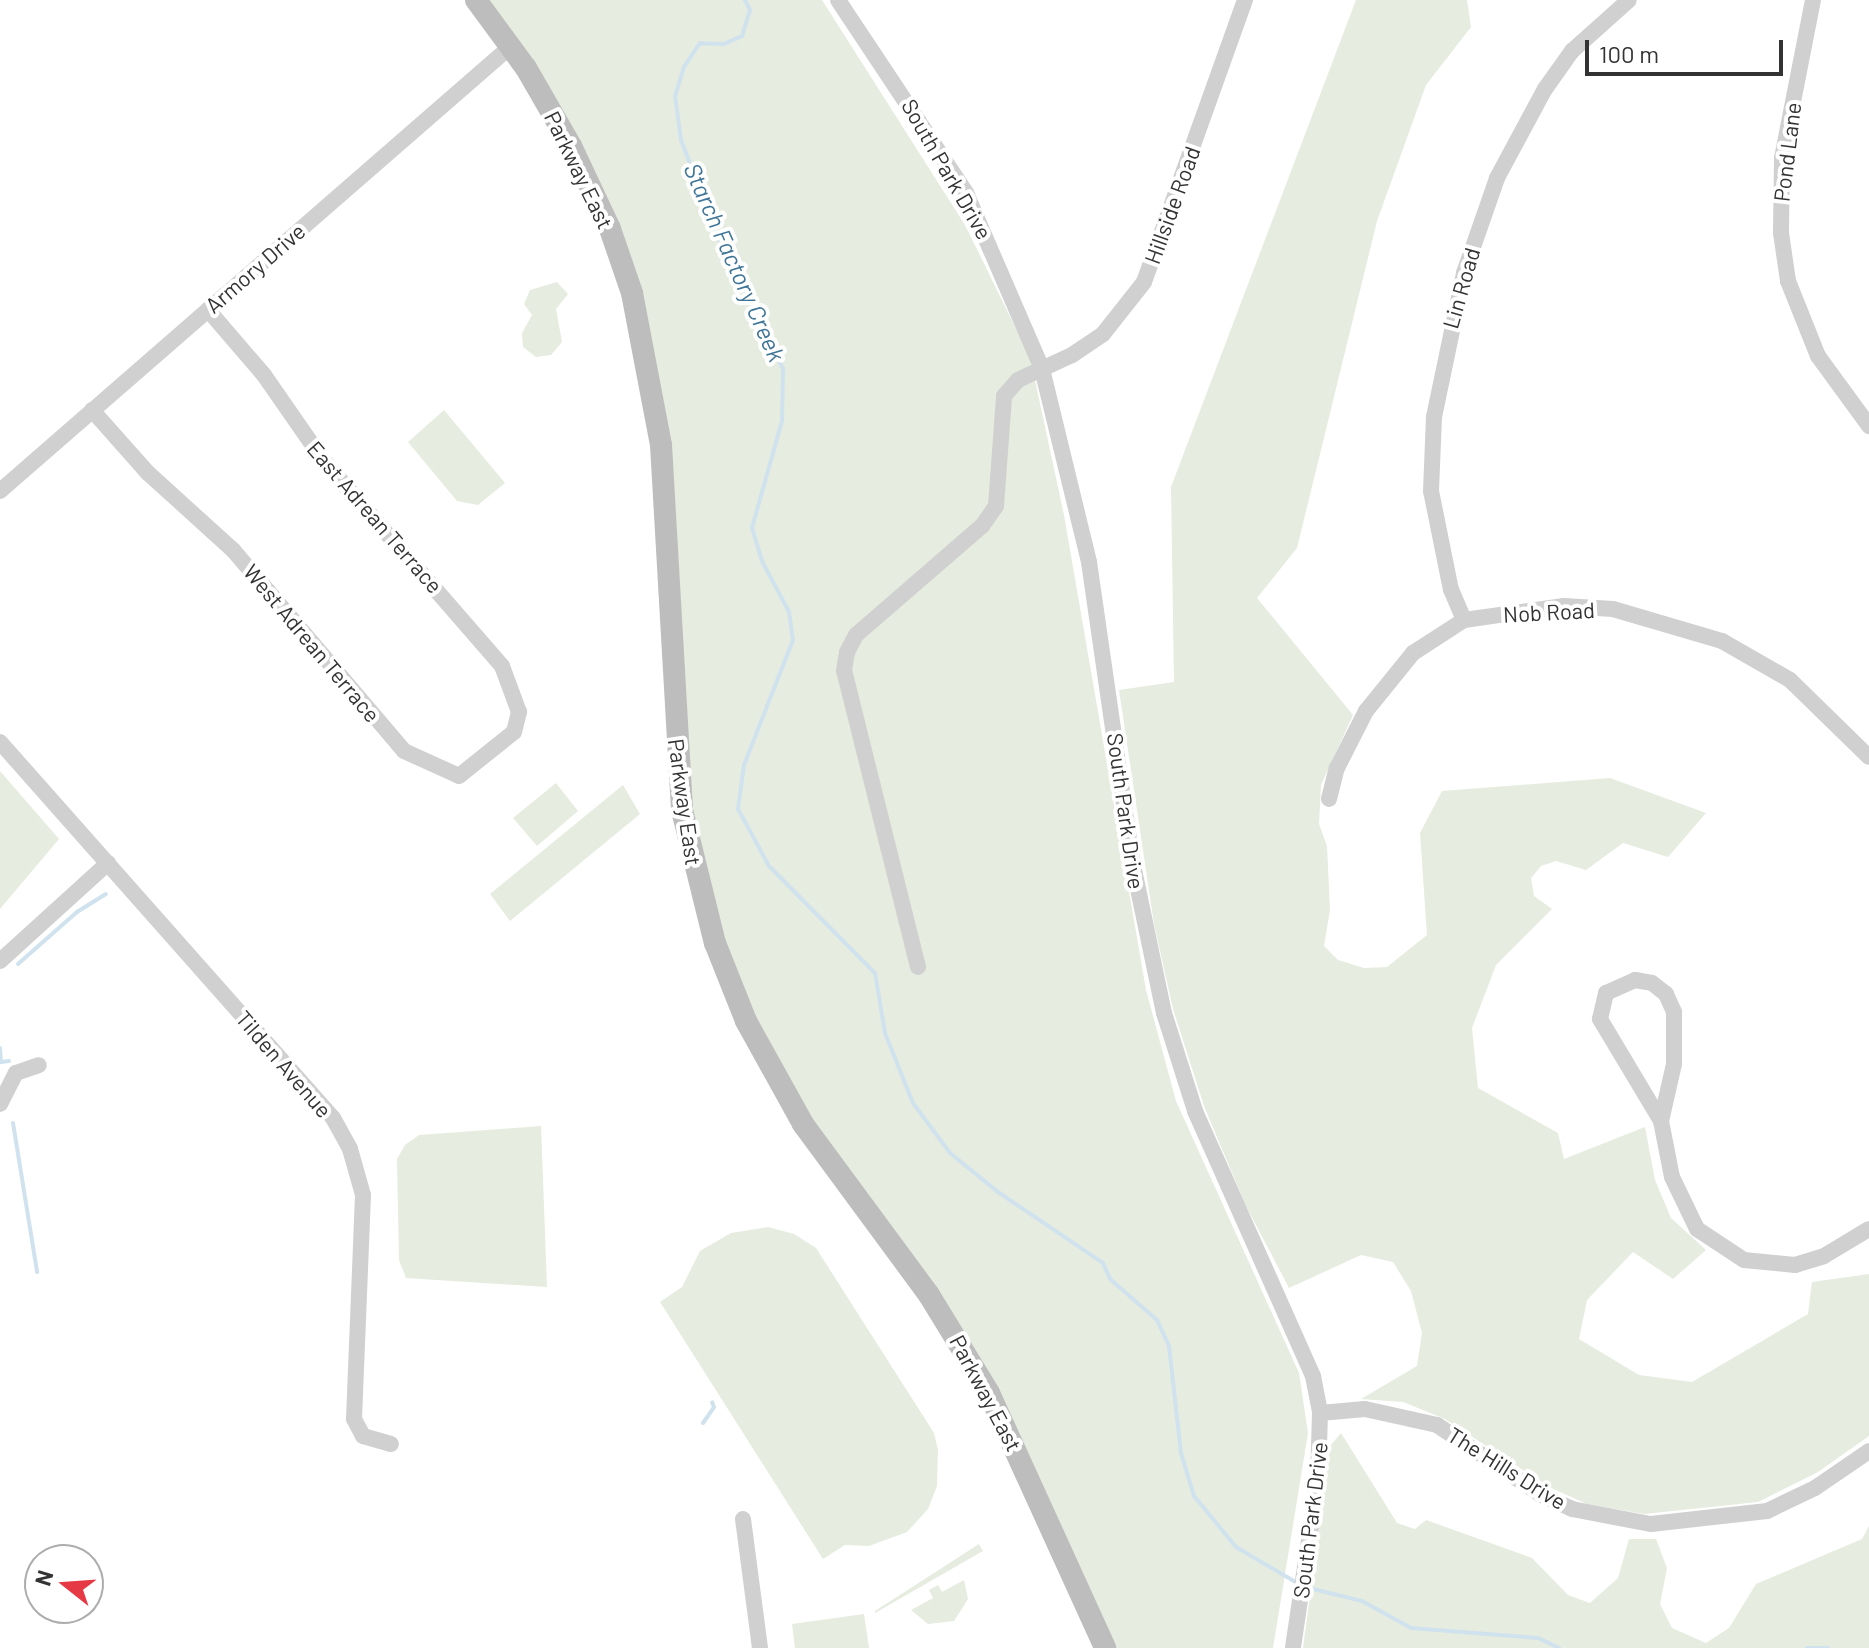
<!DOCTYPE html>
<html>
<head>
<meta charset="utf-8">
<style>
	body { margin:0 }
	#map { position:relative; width:1869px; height:1648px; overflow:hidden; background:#fff; font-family:Barlow,sans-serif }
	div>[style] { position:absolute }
	.green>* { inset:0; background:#e6ecdf }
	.stream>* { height:4px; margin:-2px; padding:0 2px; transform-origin:2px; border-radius:2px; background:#cfe2ee }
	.street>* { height:16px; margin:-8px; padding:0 8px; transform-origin:8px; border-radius:8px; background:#d0d0d0 }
	.secondary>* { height:22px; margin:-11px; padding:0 11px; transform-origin:11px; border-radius:11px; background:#bdbdbd }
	span { translate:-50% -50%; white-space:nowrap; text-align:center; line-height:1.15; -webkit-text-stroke:8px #fff; paint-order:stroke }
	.street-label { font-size:22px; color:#333 }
	.water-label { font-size:24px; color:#3f7597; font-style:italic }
	.north { position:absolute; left:24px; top:1544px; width:80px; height:80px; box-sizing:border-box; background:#fff; border:2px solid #adadad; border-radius:50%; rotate:287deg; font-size:22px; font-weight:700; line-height:32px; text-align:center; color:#333 }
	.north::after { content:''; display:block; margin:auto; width:28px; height:36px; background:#e63946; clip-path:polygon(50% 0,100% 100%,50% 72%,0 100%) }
	.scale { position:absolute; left:1585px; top:40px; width:198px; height:36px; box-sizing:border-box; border:4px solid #333; border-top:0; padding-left:10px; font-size:24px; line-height:28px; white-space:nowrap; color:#333; -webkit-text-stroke:6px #fff; paint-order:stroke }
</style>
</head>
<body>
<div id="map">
	<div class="green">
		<i style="clip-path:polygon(488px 0,822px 0,965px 225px,1030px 357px,1064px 515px,1146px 990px,1176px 1101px,1299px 1373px,1308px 1433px,1273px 1648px,1113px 1648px,1048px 1501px,781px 1076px,720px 939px,688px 805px,669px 441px,645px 309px)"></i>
		<i style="clip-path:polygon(1356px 0,1467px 0,1471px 27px,1426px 85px,1377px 221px,1297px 548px,1257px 598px,1353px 715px,1321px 785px,1319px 824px,1327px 846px,1330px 910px,1324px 946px,1338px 960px,1364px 968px,1387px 967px,1427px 935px,1420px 833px,1442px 791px,1610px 778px,1706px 813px,1668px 857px,1623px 843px,1586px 870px,1556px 861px,1541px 866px,1531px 878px,1534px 896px,1552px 909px,1496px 965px,1472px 1028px,1478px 1088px,1558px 1133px,1564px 1159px,1645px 1127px,1655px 1180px,1671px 1218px,1706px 1250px,1673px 1279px,1633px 1252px,1587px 1300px,1579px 1339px,1639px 1375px,1692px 1382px,1808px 1314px,1812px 1282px,1869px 1274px,1869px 1436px,1818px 1472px,1758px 1502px,1644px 1514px,1587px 1504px,1549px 1487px,1445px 1419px,1403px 1402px,1361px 1399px,1417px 1366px,1422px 1333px,1411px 1291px,1393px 1262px,1361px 1255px,1289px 1288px,1245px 1204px,1204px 1106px,1173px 1009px,1154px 924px,1119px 690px,1174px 682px,1171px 487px)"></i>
		<i style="clip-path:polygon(557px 282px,568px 294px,556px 309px,562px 342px,551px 355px,536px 357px,523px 347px,522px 333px,532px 315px,524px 304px,530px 290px)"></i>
		<i style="clip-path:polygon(444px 410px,505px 483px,478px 505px,457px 501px,408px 442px)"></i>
		<i style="clip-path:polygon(0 771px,59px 839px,0 909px)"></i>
		<i style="clip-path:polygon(556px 783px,578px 811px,537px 846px,513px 818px)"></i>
		<i style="clip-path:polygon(623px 785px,640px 814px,510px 921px,490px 894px)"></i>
		<i style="clip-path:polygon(541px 1126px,547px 1287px,406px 1278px,399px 1260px,397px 1159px,405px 1145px,419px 1135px)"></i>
		<i style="clip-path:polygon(768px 1227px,794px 1234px,816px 1248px,934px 1433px,938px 1450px,937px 1486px,928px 1509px,907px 1532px,869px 1546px,845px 1545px,823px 1559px,660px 1302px,682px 1287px,700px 1251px,731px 1233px)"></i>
		<i style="clip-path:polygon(1341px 1433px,1397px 1523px,1415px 1529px,1426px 1520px,1532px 1558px,1568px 1595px,1590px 1603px,1618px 1578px,1629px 1539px,1656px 1539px,1667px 1568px,1660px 1604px,1672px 1628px,1706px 1643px,1729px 1628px,1756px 1584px,1862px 1539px,1869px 1526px,1869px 1648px,1303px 1648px,1330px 1446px)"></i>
		<i style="clip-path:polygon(979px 1544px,983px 1551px,875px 1613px,875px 1611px)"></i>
		<i style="clip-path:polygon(964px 1580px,968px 1599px,954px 1621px,928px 1624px,911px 1610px,933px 1598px,929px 1590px,938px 1585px,942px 1592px)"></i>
		<i style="clip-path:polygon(864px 1614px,869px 1648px,795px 1648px,792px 1624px)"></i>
	</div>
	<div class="stream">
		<i style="left:745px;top:0;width:11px;rotate:63deg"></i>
		<i style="left:750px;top:10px;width:27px;rotate:107deg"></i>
		<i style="left:742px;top:36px;width:20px;rotate:156deg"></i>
		<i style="left:724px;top:44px;width:24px;rotate:-178deg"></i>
		<i style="left:700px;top:43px;width:29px;rotate:124deg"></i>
		<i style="left:684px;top:67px;width:30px;rotate:107deg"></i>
		<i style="left:675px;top:96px;width:44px;rotate:82.2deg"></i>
		<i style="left:681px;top:140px;width:111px;rotate:69deg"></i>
		<i style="left:721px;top:244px;width:140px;rotate:63.6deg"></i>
		<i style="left:783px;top:369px;width:52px;rotate:91.1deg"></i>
		<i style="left:782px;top:421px;width:111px;rotate:105.7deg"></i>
		<i style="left:752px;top:528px;width:37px;rotate:73deg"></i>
		<i style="left:763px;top:563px;width:55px;rotate:62deg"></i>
		<i style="left:789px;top:612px;width:28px;rotate:82deg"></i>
		<i style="left:793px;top:640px;width:134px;rotate:111.4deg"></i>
		<i style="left:744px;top:765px;width:44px;rotate:97.8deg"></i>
		<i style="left:738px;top:809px;width:65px;rotate:61.5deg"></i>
		<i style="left:769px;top:866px;width:151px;rotate:45.3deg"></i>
		<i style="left:875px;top:973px;width:61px;rotate:80.5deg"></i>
		<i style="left:885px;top:1033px;width:75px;rotate:68.2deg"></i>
		<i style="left:913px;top:1103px;width:62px;rotate:53.5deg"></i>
		<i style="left:950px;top:1153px;width:62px;rotate:39.1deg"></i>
		<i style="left:998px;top:1192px;width:127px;rotate:34.1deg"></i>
		<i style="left:1103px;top:1263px;width:17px;rotate:66deg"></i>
		<i style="left:1110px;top:1279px;width:62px;rotate:41.1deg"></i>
		<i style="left:1157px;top:1320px;width:29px;rotate:65deg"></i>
		<i style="left:1169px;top:1346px;width:108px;rotate:83.6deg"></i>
		<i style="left:1181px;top:1453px;width:45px;rotate:73.2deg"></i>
		<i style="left:1194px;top:1496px;width:66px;rotate:50.5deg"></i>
		<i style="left:1236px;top:1547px;width:71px;rotate:30.5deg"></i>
		<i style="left:18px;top:964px;width:79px;rotate:-41.4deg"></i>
		<i style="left:77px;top:912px;width:34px;rotate:-32deg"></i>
		<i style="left:0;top:1048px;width:14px;rotate:86deg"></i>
		<i style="left:1px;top:1062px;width:8px;rotate:-7deg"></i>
		<i style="left:13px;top:1123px;width:151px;rotate:80.8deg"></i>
		<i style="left:703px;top:1423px;width:19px;rotate:-55deg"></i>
		<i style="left:714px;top:1407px;width:5px;rotate:-112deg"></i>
		<i style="left:1305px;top:1587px;width:59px;rotate:13.8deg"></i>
		<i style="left:1362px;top:1601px;width:56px;rotate:28.9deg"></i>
		<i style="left:1411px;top:1628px;width:127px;rotate:4.5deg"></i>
		<i style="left:1538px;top:1638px;width:23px;rotate:25deg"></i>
		<i style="left:1807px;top:1648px;width:21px"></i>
	</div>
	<div class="street">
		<i style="left:838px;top:0;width:232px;rotate:56.4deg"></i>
		<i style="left:966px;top:193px;width:192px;rotate:66.6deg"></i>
		<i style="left:1042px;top:369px;width:199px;rotate:76.3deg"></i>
		<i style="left:1089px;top:562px;width:301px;rotate:81.8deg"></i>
		<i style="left:1132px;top:860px;width:156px;rotate:78.2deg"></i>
		<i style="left:1164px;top:1013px;width:103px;rotate:72.4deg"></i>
		<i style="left:1195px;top:1111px;width:290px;rotate:66deg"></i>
		<i style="left:1313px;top:1376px;width:38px;rotate:79deg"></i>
		<i style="left:1320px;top:1413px;width:67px;rotate:91.7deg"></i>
		<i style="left:1318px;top:1480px;width:170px;rotate:98.5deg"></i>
		<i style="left:1813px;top:0;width:161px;rotate:101.1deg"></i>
		<i style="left:1782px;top:158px;width:75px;rotate:90.8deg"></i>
		<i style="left:1781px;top:233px;width:49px;rotate:81.7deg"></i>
		<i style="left:1788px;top:281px;width:81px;rotate:68.2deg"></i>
		<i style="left:1818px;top:356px;width:87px;rotate:53.9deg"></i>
		<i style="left:92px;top:410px;width:84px;rotate:48.4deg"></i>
		<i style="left:148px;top:473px;width:115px;rotate:42.2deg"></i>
		<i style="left:233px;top:550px;width:264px;rotate:49.6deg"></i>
		<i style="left:404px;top:751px;width:60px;rotate:24.4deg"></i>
		<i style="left:459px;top:776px;width:70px;rotate:-38.7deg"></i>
		<i style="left:514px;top:732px;width:21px;rotate:-76deg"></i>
		<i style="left:519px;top:712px;width:49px;rotate:-110.3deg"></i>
		<i style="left:502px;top:666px;width:273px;rotate:-131deg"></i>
		<i style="left:323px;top:460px;width:103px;rotate:-124.8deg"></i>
		<i style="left:264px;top:375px;width:86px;rotate:-130.7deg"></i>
		<i style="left:0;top:491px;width:678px;rotate:-41.05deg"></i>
		<i style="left:1464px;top:620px;width:33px;rotate:-113deg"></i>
		<i style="left:1451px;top:590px;width:101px;rotate:-101.4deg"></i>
		<i style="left:1431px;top:491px;width:74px;rotate:-87.7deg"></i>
		<i style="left:1434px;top:417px;width:147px;rotate:-78.2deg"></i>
		<i style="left:1464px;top:273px;width:101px;rotate:-70.8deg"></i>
		<i style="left:1497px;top:178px;width:101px;rotate:-61.7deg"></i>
		<i style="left:1545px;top:89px;width:47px;rotate:-54.6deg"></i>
		<i style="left:1572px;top:51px;width:76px;rotate:-41.8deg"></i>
		<i style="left:0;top:742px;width:502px;rotate:48.47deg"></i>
		<i style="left:333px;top:1118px;width:35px;rotate:61deg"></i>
		<i style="left:350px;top:1149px;width:48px;rotate:74.2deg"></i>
		<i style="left:363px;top:1195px;width:224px;rotate:92.3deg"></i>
		<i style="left:354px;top:1419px;width:19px;rotate:62deg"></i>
		<i style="left:363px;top:1436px;width:29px;rotate:16deg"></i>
		<i style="left:1329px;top:799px;width:32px;rotate:-76deg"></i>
		<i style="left:1337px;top:768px;width:64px;rotate:-63deg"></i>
		<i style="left:1366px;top:711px;width:75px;rotate:-51deg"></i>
		<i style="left:1413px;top:653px;width:61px;rotate:-32.9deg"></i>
		<i style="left:1464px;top:620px;width:101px;rotate:-8deg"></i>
		<i style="left:1564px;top:606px;width:49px;rotate:3.5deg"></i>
		<i style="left:1613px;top:609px;width:114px;rotate:16.4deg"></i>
		<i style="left:1722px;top:641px;width:78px;rotate:29.8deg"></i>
		<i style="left:1790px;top:680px;width:110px;rotate:44.3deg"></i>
		<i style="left:0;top:961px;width:146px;rotate:-42.2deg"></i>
		<i style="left:918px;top:967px;width:305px;rotate:-104deg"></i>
		<i style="left:844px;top:671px;width:19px;rotate:-81deg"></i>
		<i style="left:847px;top:652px;width:19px;rotate:-62deg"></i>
		<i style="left:856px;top:635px;width:167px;rotate:-40.9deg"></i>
		<i style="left:982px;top:526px;width:24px;rotate:-55deg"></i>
		<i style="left:996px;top:506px;width:110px;rotate:-85.8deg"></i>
		<i style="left:1004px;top:396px;width:21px;rotate:-49deg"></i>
		<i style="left:1018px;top:380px;width:60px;rotate:-24.8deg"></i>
		<i style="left:1072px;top:355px;width:37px;rotate:-34deg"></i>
		<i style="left:1103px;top:334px;width:66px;rotate:-51.7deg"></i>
		<i style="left:1144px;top:282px;width:300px;rotate:-70.3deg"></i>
		<i style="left:1635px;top:980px;width:17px;rotate:10deg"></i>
		<i style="left:1652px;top:983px;width:18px;rotate:38deg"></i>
		<i style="left:1666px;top:994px;width:20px;rotate:66deg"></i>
		<i style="left:1674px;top:1012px;width:52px;rotate:90deg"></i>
		<i style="left:1674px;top:1064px;width:58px;rotate:102.8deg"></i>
		<i style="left:1661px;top:1121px;width:119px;rotate:-120.9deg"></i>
		<i style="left:1600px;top:1019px;width:27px;rotate:-77deg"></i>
		<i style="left:1606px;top:993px;width:32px;rotate:-24deg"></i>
		<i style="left:0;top:1104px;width:35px;rotate:-63deg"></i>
		<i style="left:16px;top:1073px;width:24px;rotate:-19deg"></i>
		<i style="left:1661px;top:1121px;width:57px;rotate:78.9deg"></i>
		<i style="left:1672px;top:1177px;width:58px;rotate:64.3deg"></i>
		<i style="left:1697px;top:1229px;width:56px;rotate:33.4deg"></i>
		<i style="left:1744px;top:1260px;width:51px;rotate:5.6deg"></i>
		<i style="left:1795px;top:1265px;width:30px;rotate:-17deg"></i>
		<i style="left:1824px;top:1256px;width:52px;rotate:-31deg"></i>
		<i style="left:1320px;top:1413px;width:45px;rotate:-5.1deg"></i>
		<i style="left:1365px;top:1409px;width:74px;rotate:12.5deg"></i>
		<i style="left:1437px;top:1425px;width:124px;rotate:33.8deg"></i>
		<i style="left:1540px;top:1494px;width:35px;rotate:25deg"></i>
		<i style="left:1572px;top:1509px;width:80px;rotate:10.8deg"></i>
		<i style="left:1651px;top:1524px;width:117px;rotate:-6.4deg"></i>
		<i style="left:1767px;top:1511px;width:53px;rotate:-25.6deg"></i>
		<i style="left:1815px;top:1488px;width:65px;rotate:-34.4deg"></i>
		<i style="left:743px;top:1519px;width:130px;rotate:82.5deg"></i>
	</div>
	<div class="secondary">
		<i style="left:476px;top:0;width:84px;rotate:53.7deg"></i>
		<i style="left:526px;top:68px;width:90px;rotate:60deg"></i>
		<i style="left:571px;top:146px;width:92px;rotate:64.8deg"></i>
		<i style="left:610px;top:229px;width:68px;rotate:71deg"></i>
		<i style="left:632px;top:293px;width:155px;rotate:79.2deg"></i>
		<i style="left:661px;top:445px;width:366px;rotate:86.7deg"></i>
		<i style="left:682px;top:810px;width:137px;rotate:76.1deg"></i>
		<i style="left:715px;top:943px;width:84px;rotate:68.3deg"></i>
		<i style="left:746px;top:1021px;width:118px;rotate:61deg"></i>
		<i style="left:803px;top:1124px;width:212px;rotate:53.6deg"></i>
		<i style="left:929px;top:1295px;width:115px;rotate:58.5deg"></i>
		<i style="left:989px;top:1393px;width:280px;rotate:65.5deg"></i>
	</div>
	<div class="street-label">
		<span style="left:1787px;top:152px;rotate:-83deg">Pond Lane</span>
		<span style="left:947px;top:169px;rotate:60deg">South Park Drive</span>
		<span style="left:579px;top:170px;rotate:64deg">Parkway East</span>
		<span style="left:1172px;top:205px;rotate:-70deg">Hillside Road</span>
		<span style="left:255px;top:268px;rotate:-41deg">Armory Drive</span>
		<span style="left:1461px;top:288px;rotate:-74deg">Lin Road</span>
		<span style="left:375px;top:517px;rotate:49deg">East Adrean Terrace</span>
		<span style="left:1549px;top:612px;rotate:-3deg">Nob Road</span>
		<span style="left:312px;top:643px;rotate:50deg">West Adrean Terrace</span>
		<span style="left:685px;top:802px;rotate:82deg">Parkway East</span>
		<span style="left:1126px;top:811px;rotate:82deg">South Park Drive</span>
		<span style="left:284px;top:1064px;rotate:49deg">Tilden Avenue</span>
		<span style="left:986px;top:1393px;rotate:62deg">Parkway East</span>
		<span style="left:1507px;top:1468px;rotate:32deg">The Hills Drive</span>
		<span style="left:1310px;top:1520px;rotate:-83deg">South Park Drive</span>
	</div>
	<div class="water-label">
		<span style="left:735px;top:262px;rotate:66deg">Starch Factory Creek</span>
	</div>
	<div class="north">N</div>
	<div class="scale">100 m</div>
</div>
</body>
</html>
